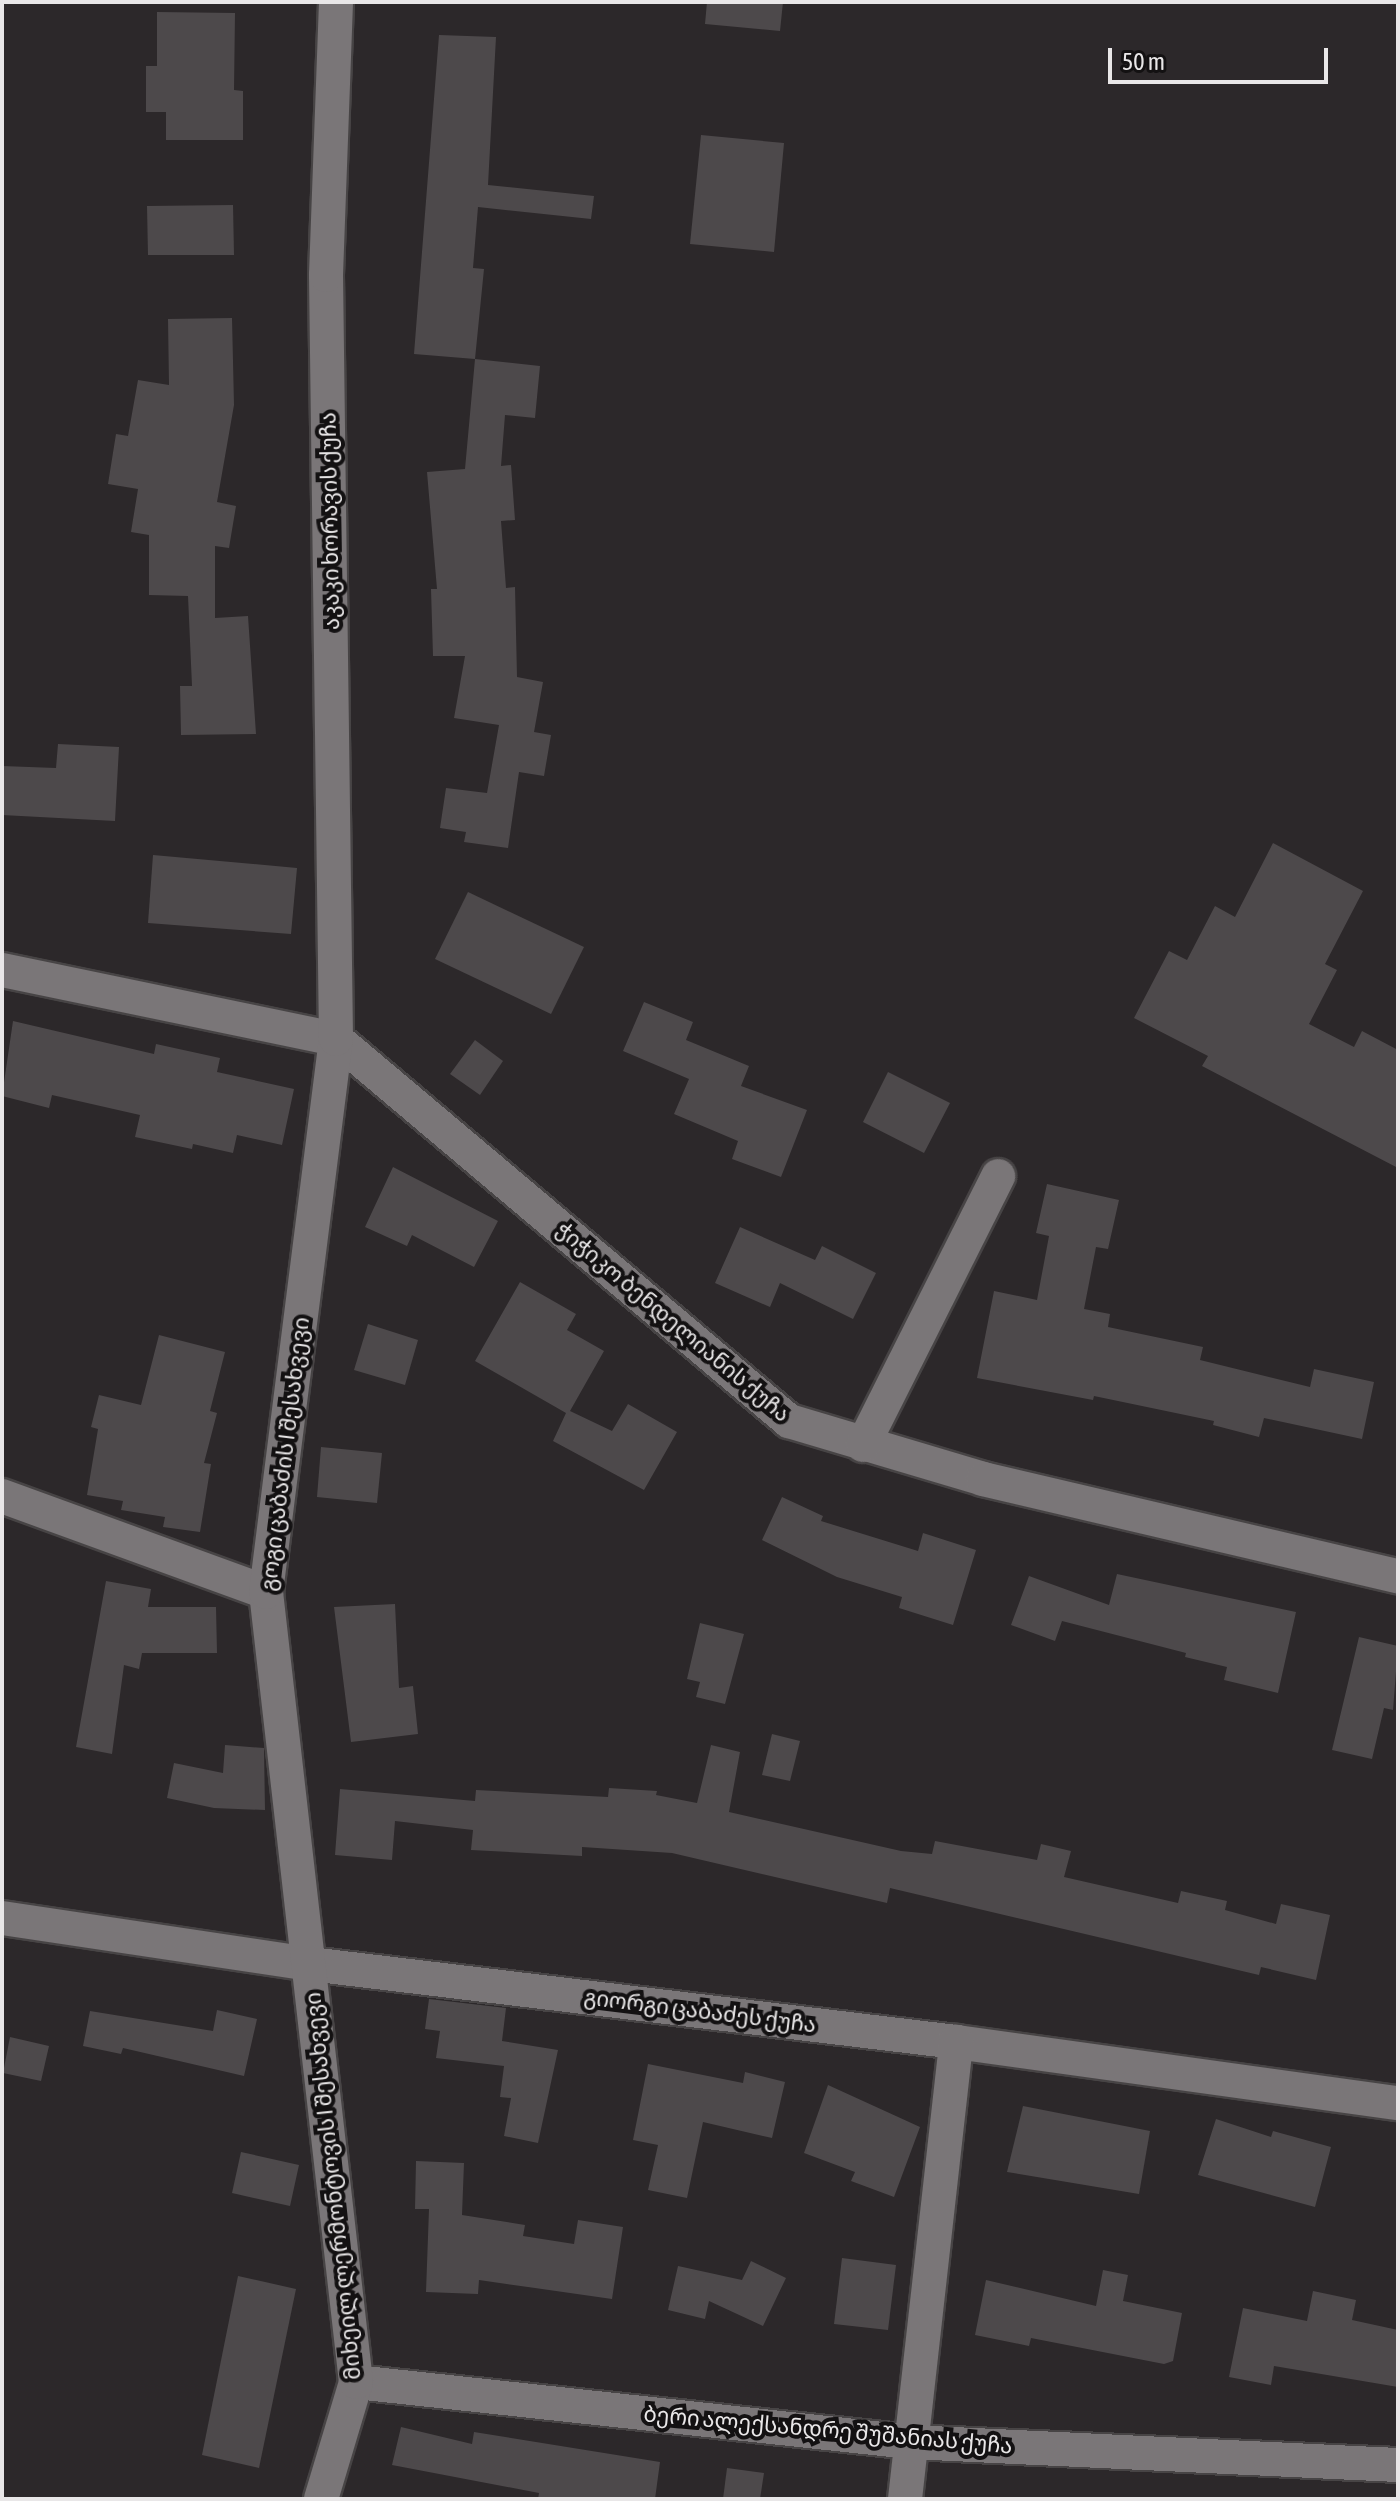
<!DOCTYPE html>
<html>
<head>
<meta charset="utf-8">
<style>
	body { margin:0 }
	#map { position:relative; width:1400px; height:2501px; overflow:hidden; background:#2c282a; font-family:"Asap Condensed","Noto Sans Georgian",sans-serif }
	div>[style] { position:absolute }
	.building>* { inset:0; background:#4d494b }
	.roads { filter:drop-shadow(2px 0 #474445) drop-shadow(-2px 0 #474445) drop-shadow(0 2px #474445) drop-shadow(0 -2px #474445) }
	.street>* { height:34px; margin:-17px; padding:0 17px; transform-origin:17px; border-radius:17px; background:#7a7678 }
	span { translate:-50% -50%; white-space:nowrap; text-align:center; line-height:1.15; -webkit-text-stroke:8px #131112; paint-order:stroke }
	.street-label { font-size:22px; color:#e9e7e8 }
	.frame { position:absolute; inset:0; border:4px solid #e9e7e8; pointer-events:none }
	.scale { position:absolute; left:1108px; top:48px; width:220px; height:36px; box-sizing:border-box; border:4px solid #e9e7e8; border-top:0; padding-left:10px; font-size:24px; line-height:28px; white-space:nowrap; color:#e9e7e8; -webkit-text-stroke:6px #131112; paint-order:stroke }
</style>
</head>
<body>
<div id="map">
	<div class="building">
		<i style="clip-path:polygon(707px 2px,783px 2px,780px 31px,705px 24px)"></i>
		<i style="clip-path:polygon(157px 12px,235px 13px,234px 90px,243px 91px,243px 140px,166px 140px,166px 112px,146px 112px,146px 66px,157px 66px)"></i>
		<i style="clip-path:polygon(439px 35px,496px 37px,488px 185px,594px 196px,591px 219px,478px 207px,473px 268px,484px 269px,475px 359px,414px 354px)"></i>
		<i style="clip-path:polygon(701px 135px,784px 143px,774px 252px,690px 244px)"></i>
		<i style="clip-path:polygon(233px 205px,234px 255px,148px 255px,147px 206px)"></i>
		<i style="clip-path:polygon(232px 318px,234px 405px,217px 502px,236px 506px,229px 548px,215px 546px,215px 618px,248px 616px,256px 734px,181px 735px,180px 686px,192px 686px,188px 596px,149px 595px,149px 535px,131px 532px,138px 489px,108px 484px,116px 434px,128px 436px,138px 380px,169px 385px,168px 319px)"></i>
		<i style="clip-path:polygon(475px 359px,540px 366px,535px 418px,505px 415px,501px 466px,511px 465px,515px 520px,501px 521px,506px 588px,515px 587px,517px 677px,543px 682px,534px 732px,551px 735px,544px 776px,519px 772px,508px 848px,464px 842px,466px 832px,440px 828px,446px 788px,487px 793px,499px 725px,454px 718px,465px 656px,433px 656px,431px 589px,437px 589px,427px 472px,465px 469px)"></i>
		<i style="clip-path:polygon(58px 744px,119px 747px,115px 821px,2px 815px,2px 766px,56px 768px)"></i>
		<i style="clip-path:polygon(1273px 843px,1363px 891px,1325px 964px,1337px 970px,1309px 1024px,1354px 1047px,1362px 1031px,1398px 1050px,1398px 1168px,1202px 1066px,1208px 1056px,1134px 1018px,1169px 951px,1187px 960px,1215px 906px,1235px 917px)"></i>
		<i style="clip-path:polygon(153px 855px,297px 868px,291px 934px,148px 923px)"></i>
		<i style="clip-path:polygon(468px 892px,584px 947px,551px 1014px,435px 959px)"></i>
		<i style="clip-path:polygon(644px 1002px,693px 1022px,686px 1040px,749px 1066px,741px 1086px,807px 1110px,781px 1177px,732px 1159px,738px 1141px,674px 1114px,689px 1079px,623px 1051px)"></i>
		<i style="clip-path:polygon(13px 1021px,154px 1054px,156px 1044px,220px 1058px,217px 1072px,294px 1089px,282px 1145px,237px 1135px,233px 1153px,193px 1144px,192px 1149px,135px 1137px,140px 1115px,52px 1095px,49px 1108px,2px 1096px)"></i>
		<i style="clip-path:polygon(475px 1040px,503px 1061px,480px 1095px,450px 1074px)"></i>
		<i style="clip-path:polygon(888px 1072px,950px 1103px,924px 1153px,863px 1122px)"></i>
		<i style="clip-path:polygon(393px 1167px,498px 1221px,474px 1267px,412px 1235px,407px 1246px,365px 1227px)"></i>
		<i style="clip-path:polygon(1047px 1184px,1119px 1200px,1108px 1249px,1096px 1247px,1084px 1309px,1110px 1314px,1108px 1327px,1203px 1347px,1200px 1360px,1310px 1387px,1314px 1369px,1374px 1382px,1362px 1439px,1264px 1418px,1259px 1437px,1213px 1425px,1214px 1421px,1094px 1396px,1093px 1400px,977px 1378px,994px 1291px,1037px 1300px,1049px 1236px,1036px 1233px)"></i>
		<i style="clip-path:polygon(740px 1227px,815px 1260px,822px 1246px,876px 1273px,853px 1319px,780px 1283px,770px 1307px,715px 1283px)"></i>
		<i style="clip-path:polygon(520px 1282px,576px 1314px,567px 1330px,604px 1351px,570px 1411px,612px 1431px,628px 1404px,677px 1432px,644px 1490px,553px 1441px,566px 1413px,475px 1361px)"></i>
		<i style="clip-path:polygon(368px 1324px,418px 1340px,405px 1385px,354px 1370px)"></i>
		<i style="clip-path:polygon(159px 1335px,225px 1352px,210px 1411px,217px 1413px,204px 1463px,211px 1464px,200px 1532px,163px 1527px,165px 1517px,121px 1510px,123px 1501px,87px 1495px,98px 1429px,91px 1427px,99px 1395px,141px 1405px)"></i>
		<i style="clip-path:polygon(321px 1447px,382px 1453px,377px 1503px,317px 1497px)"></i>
		<i style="clip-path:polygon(782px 1497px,823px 1516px,821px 1521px,918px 1551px,923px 1533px,976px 1550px,953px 1625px,899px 1608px,902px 1597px,837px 1577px,762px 1540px)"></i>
		<i style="clip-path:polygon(1117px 1574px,1296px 1612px,1278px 1693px,1224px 1680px,1227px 1667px,1185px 1657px,1186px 1653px,1062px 1621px,1055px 1641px,1011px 1625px,1029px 1576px,1109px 1605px)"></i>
		<i style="clip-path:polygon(106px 1581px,151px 1589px,148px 1607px,216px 1607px,217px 1653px,142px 1653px,139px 1669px,124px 1665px,112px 1754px,76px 1747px)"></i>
		<i style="clip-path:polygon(395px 1604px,399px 1688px,413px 1686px,418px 1734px,351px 1742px,334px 1607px)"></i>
		<i style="clip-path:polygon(700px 1623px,744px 1634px,725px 1704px,696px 1697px,700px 1682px,687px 1679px)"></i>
		<i style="clip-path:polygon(1359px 1637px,1398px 1646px,1393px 1710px,1384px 1708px,1372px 1759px,1332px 1750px)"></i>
		<i style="clip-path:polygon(772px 1734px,800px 1741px,790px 1781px,762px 1775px)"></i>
		<i style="clip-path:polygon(225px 1745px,264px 1748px,265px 1810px,214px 1808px,167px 1798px,174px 1763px,223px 1773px)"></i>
		<i style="clip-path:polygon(711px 1745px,740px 1752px,729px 1812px,901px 1851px,932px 1854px,935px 1841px,1037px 1860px,1041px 1844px,1071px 1851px,1064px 1877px,1178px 1903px,1181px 1891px,1227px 1901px,1225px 1910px,1276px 1924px,1281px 1904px,1330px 1915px,1316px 1980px,1261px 1967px,1259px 1975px,890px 1888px,887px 1903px,672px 1853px,582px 1847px,582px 1856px,471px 1850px,473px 1830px,395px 1821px,392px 1860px,335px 1855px,340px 1789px,475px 1801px,476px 1790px,608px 1797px,609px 1788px,657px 1791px,656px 1795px,697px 1803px)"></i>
		<i style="clip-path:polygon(429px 1999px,506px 2008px,502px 2041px,558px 2050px,538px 2143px,504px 2136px,511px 2098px,500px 2097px,504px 2066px,436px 2058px,440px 2031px,425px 2029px)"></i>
		<i style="clip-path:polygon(217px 2010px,257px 2019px,244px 2076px,123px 2048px,121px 2054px,83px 2046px,90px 2011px,213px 2031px)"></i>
		<i style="clip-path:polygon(10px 2037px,49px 2046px,41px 2081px,3px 2073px)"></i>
		<i style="clip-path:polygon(648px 2064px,743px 2083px,745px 2072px,785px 2082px,772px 2138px,703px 2122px,687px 2198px,648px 2190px,658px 2145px,633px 2140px)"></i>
		<i style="clip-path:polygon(828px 2085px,920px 2127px,894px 2197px,851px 2181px,855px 2172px,804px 2153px)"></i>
		<i style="clip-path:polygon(1023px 2106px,1150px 2131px,1139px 2194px,1007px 2172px)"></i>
		<i style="clip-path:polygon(1216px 2119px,1271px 2137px,1273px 2131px,1331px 2147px,1315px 2207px,1198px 2175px)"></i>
		<i style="clip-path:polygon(241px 2152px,299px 2165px,290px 2206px,232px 2193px)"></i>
		<i style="clip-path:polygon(416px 2161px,464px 2163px,462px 2215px,525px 2225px,523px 2236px,574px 2244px,578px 2220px,623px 2227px,612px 2299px,479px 2280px,478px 2294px,426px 2292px,429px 2209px,415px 2209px)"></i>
		<i style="clip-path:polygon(842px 2258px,896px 2265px,888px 2330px,834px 2324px)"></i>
		<i style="clip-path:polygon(751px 2261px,786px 2278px,763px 2326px,709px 2301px,705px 2319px,668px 2310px,678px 2266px,742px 2280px)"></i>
		<i style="clip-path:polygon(1103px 2270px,1128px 2275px,1123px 2301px,1182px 2313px,1173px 2361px,1164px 2364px,1031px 2338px,1029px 2346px,975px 2335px,986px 2280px,1096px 2306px)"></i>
		<i style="clip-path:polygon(238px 2276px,296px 2289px,259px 2468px,202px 2455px)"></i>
		<i style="clip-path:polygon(1313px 2291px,1356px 2300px,1352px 2320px,1398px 2330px,1398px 2387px,1274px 2366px,1271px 2385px,1229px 2377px,1243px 2308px,1307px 2321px)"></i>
		<i style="clip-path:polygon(401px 2427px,472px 2444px,474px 2432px,660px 2462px,655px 2499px,538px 2499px,539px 2493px,392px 2465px)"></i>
		<i style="clip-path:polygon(727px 2468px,764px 2473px,760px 2499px,723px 2499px)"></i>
	</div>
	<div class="roads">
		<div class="street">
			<i style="left:2px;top:970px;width:341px;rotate:11.7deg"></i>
			<i style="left:336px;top:1039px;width:593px;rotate:40.14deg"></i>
			<i style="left:789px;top:1421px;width:202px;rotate:16.6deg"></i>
			<i style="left:983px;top:1479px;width:426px;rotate:13.2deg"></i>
			<i style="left:863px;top:1445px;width:301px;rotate:-63.3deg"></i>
			<i style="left:2px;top:1496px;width:281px;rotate:20deg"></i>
			<i style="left:2px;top:1918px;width:311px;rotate:8.5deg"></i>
			<i style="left:310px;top:1964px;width:651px;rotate:6.88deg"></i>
			<i style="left:956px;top:2042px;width:446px;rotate:7.9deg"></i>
			<i style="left:356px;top:2382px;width:557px;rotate:6.18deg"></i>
			<i style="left:910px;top:2442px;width:489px;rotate:2.7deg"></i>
			<i style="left:321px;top:2499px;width:122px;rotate:-73.3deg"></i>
			<i style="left:356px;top:2382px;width:795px;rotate:-96.5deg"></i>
			<i style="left:266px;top:1592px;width:557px;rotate:-82.79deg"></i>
			<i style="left:336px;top:1039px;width:764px;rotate:-90.75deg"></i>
			<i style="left:326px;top:275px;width:273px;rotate:-87.9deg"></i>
			<i style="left:905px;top:2499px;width:460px;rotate:-83.6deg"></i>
		</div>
	</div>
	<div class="street-label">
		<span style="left:330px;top:521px;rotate:-91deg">აკაკი ხორავის ქუჩა</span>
		<span style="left:673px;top:1322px;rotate:40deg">ჭიჭიკო ბენდელიანის ქუჩა</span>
		<span style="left:285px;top:1454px;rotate:-83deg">გოგი ცაბაძის I შესახვევი</span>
		<span style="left:700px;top:2011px;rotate:7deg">გიორგი ცაბაძეს ქუჩა</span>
		<span style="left:333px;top:2186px;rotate:-96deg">მიხეილ ლერმონტოვის I შესახვევი</span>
		<span style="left:828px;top:2430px;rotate:5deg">ბერი ალექსანდრე შუშანიას ქუჩა</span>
	</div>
	<div class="frame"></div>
	<div class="scale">50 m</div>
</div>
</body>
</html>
